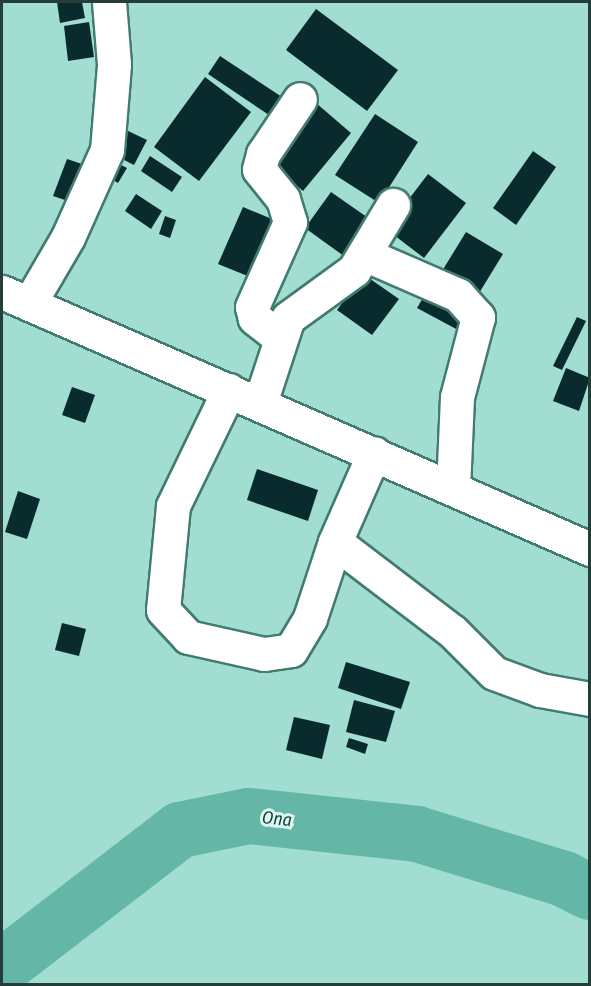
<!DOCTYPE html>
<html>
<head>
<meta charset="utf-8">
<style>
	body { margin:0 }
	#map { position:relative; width:591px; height:986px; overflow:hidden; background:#a2ddd1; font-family:"Fira Sans Condensed",sans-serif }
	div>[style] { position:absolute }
	.river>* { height:56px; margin:-28px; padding:0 28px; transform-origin:28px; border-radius:28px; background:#64b6a7 }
	.building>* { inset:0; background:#0a2b2d }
	.roads { filter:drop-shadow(2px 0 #427b70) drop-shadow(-2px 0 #427b70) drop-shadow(0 2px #427b70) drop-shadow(0 -2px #427b70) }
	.minor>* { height:33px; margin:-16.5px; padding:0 16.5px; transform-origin:16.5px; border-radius:16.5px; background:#fff }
	.highway>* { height:33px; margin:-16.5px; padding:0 16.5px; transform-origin:16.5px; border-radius:16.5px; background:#fff }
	span { translate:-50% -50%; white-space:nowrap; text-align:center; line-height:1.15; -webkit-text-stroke:6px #daf7f1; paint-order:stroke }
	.water-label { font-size:18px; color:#163d36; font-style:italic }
	.frame { position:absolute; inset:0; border:3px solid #253d38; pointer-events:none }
</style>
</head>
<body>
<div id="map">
	<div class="river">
		<i style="left:2px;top:967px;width:225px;rotate:-37.6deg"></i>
		<i style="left:180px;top:830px;width:70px;rotate:-11.5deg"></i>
		<i style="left:249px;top:816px;width:169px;rotate:6.1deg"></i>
		<i style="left:417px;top:834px;width:154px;rotate:17deg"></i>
		<i style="left:564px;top:879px;width:29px;rotate:27deg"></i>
	</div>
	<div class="building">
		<i style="clip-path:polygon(57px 2px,82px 2px,85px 18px,60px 23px)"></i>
		<i style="clip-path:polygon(316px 9px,398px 70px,367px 111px,286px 50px)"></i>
		<i style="clip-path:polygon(89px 22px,94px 57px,68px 61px,64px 26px)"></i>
		<i style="clip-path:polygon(220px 56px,288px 101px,275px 119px,208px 74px)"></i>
		<i style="clip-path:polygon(205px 77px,251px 112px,199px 181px,154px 147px)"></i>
		<i style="clip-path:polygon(316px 103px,351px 133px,303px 191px,268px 161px)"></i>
		<i style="clip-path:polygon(375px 114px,418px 142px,379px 203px,335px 175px)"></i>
		<i style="clip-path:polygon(124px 129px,147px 140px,134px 165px,112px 154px)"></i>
		<i style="clip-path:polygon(533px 151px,556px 167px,516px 225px,493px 208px)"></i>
		<i style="clip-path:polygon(150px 156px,182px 177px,172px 192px,141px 171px)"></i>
		<i style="clip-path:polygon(67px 159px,88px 166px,74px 203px,53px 196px)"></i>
		<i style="clip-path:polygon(113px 161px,127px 168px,118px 183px,105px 175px)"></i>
		<i style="clip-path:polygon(428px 174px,466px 203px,424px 258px,386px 229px)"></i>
		<i style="clip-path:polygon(331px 192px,374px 222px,348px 259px,305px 228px)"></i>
		<i style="clip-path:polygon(136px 194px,162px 211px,151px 229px,125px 211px)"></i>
		<i style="clip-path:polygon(243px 207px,279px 222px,255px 279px,218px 264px)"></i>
		<i style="clip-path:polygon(165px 216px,176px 220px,170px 238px,159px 234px)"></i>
		<i style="clip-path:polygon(466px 232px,503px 254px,476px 298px,439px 276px)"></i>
		<i style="clip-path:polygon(363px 274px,399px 299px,372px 335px,337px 310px)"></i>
		<i style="clip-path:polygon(428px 289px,468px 311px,458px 330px,417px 308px)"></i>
		<i style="clip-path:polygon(577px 317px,586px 321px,562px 370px,553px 366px)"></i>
		<i style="clip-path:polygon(566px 368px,590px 378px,579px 411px,553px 401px)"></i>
		<i style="clip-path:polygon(72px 387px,95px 395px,85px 423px,62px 415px)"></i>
		<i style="clip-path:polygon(257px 469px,318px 490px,308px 521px,247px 500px)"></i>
		<i style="clip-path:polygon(18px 491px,40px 499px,27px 539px,5px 532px)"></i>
		<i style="clip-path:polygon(62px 623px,86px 629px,79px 656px,55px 650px)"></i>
		<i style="clip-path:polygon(346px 662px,410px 682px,401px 709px,338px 688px)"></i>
		<i style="clip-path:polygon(354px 700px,395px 711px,386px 742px,346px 732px)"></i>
		<i style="clip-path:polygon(294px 717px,330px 725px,322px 759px,286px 750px)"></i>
		<i style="clip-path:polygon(349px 738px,368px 744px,365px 754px,346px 747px)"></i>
	</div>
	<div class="roads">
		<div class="minor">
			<i style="left:364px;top:254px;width:103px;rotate:23.6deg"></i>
			<i style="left:458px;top:295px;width:30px;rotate:48deg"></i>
			<i style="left:478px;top:317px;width:83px;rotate:104.7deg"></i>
			<i style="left:457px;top:397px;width:91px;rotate:92.5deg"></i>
			<i style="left:29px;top:304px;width:78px;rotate:-59.8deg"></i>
			<i style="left:68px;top:237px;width:95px;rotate:-65.9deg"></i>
			<i style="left:107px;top:150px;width:86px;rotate:-85.3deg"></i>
			<i style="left:114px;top:64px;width:62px;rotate:-94.6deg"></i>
			<i style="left:279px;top:337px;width:31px;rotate:-142deg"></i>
			<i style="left:255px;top:318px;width:11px;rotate:-105deg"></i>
			<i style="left:252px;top:307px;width:93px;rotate:-65.9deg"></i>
			<i style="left:290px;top:222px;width:24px;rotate:-107deg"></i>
			<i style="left:283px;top:199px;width:38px;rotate:-129deg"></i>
			<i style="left:259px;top:169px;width:16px;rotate:-75deg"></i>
			<i style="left:263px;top:154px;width:66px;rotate:-56.1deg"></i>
			<i style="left:229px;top:390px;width:129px;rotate:115.8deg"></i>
			<i style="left:173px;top:506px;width:104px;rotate:95.5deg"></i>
			<i style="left:163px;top:610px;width:37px;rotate:47deg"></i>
			<i style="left:188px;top:637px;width:78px;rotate:12.6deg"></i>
			<i style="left:264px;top:654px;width:27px;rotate:-8deg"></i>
			<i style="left:291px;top:650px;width:37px;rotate:-59deg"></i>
			<i style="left:310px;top:618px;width:80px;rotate:-71.8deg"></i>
			<i style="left:335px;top:542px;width:97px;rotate:-66.3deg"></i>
			<i style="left:260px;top:403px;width:89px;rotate:-71.8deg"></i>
			<i style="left:288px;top:318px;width:82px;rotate:-36deg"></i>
			<i style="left:354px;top:270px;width:76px;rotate:-59deg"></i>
			<i style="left:335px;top:542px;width:147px;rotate:37.3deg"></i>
			<i style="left:452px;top:631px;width:59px;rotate:45deg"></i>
			<i style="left:494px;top:673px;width:49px;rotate:20.3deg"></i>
			<i style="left:540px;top:690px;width:51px;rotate:10.2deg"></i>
		</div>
		<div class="highway">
			<i style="left:2px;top:292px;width:642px;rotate:23.61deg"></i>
		</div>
	</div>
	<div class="water-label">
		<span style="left:277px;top:819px;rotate:6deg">Ona</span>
	</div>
	<div class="frame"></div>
</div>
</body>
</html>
